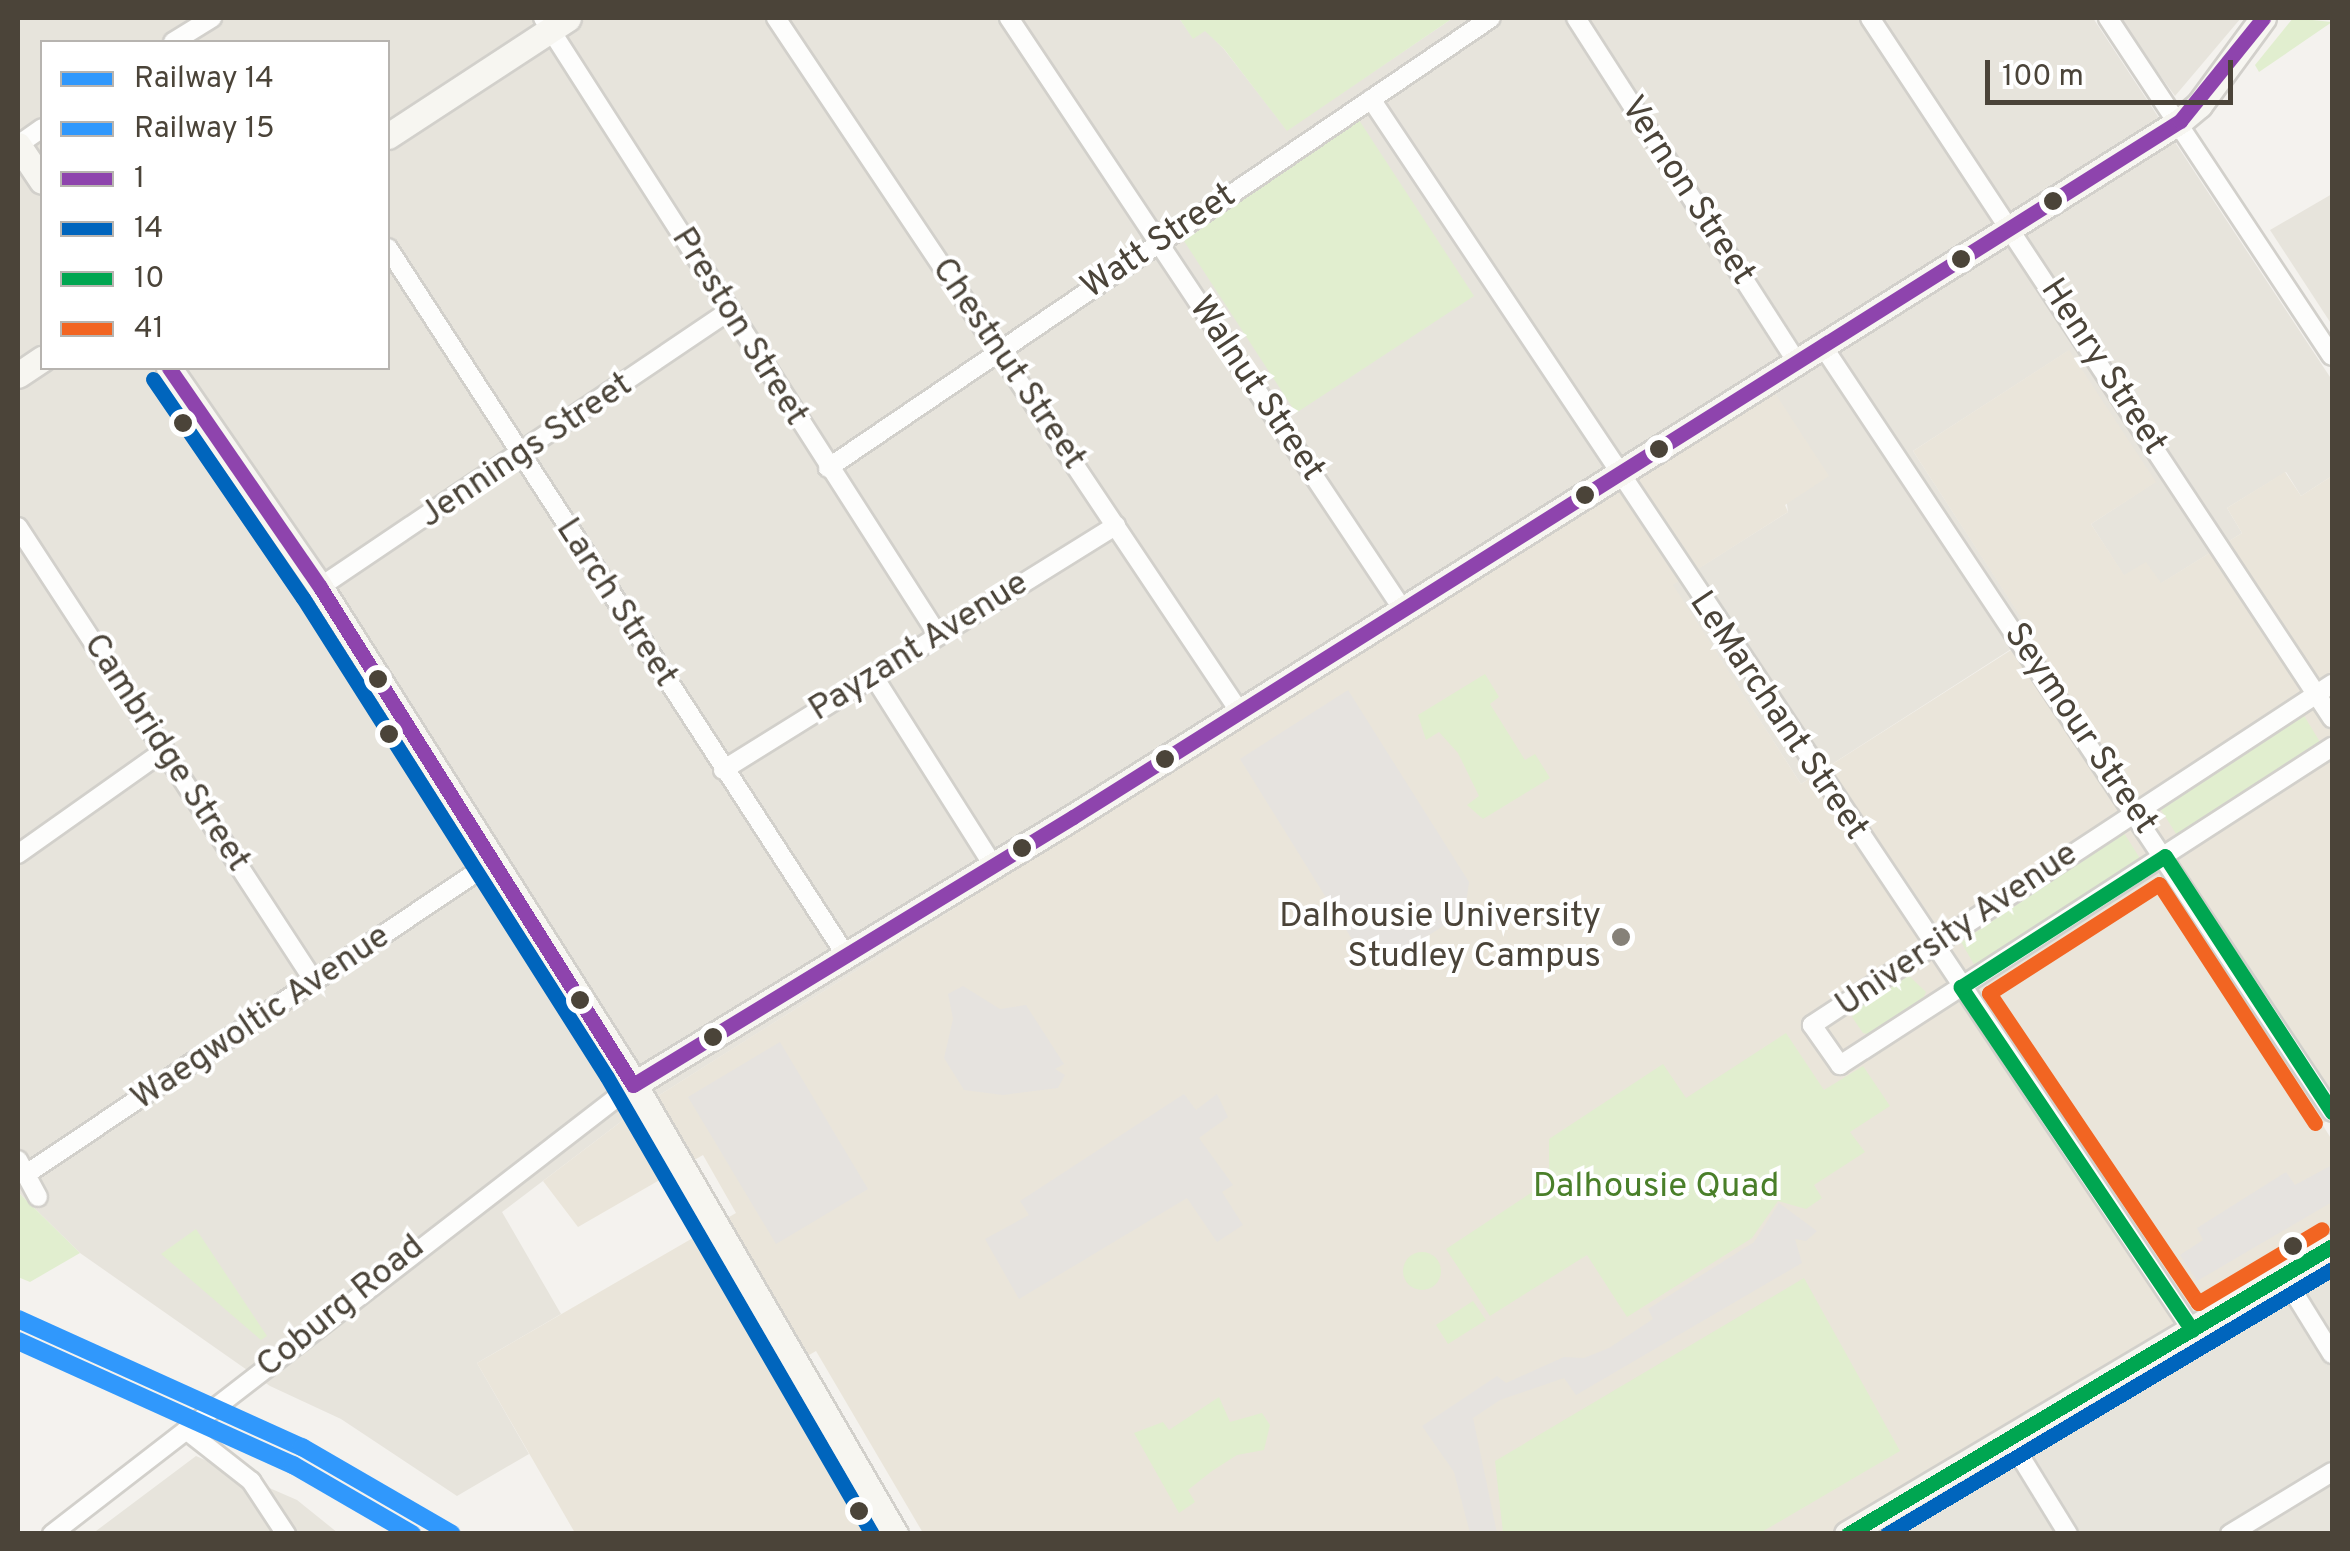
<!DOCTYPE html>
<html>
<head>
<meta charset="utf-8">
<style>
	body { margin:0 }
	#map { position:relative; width:2350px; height:1551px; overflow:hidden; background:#f4f2ee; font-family:Overpass,sans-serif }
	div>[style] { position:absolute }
	.residential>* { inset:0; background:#e7e4dc }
	.education>* { inset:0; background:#eae5da }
	.green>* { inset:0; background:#e1eecf }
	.round { border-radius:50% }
	.parking>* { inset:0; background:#e6e3df }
	.roads { filter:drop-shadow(2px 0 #d2d0cb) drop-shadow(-2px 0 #d2d0cb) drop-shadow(0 2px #d2d0cb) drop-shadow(0 -2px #d2d0cb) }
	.street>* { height:18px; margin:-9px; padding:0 9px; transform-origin:9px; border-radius:9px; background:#fdfdfc }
	.secondary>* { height:25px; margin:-12.5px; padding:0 12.5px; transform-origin:12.5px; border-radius:12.5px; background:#f7f6f1 }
	.bus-1>* { height:15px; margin:-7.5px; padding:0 7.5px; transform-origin:7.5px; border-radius:7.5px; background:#8e44ad }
	.bus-2>* { height:15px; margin:-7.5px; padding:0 7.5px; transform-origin:7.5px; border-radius:7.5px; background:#0065bd }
	.bus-3>* { height:15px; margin:-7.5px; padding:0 7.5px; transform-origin:7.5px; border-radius:7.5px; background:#00a651 }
	.bus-4>* { height:15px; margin:-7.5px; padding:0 7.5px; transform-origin:7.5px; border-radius:7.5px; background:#f26522 }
	.rail-1>* { height:18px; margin:-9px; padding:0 9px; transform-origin:9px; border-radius:9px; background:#3098fc }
	.rail-2>* { height:18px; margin:-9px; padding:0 9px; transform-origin:9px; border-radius:9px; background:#3098fc }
	.dots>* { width:28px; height:28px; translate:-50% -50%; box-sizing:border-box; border:5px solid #fff; border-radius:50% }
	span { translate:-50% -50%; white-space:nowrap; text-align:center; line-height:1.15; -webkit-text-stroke:8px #fff; paint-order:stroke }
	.street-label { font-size:35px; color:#4b4439 }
	.poi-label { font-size:35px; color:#4b4439 }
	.right { translate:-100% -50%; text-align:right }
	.park-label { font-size:35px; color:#4a7f2a }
	.frame { position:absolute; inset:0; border:20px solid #4b4439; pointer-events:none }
	.legend { position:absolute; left:40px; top:40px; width:350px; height:330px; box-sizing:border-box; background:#fff; border:2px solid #b7b4b0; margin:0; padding:12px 18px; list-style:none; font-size:30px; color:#4b4439 }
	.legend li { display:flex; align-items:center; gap:20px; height:50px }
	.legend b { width:50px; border:2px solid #b7b4b0 }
	.scale { position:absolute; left:1985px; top:60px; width:248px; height:45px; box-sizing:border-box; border:5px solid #4b4439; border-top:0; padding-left:12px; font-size:30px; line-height:35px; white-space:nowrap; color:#4b4439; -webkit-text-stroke:8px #fff; paint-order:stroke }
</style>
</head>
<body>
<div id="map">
	<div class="residential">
		<i style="clip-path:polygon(evenodd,18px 18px,1179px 18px,1193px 38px,1205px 30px,1223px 48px,1287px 130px,1453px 18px,2093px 18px,2332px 380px,2332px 476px,2301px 496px,2286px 472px,2227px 508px,2242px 533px,2160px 584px,2124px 576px,2091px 524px,2155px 482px,2068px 351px,1913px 451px,2033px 635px,1801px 784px,1672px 585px,1788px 512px,1772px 391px,639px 1108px,502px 1212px,561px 1314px,477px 1363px,529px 1454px,457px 1496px,341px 1419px,270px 1386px,80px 1253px,18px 1192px,18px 18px,42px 42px,388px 42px,388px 368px,42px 368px,42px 42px)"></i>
		<i style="clip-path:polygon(2118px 18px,2241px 18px,2175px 96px)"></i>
		<i style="clip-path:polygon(2332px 194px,2332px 325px,2270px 230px)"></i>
		<i style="clip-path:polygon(2332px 1234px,2332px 1533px,1894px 1534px,1884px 1515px)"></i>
		<i style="clip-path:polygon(196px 1456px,297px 1500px,338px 1533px,92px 1534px)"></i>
	</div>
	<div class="education">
		<i style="clip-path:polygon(2069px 350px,2156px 482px,2091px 524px,2124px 575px,2146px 562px,2161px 583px,2242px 533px,2227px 508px,2285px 472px,2301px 496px,2332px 476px,2332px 1118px,2322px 1124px,2332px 1140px,2332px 1234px,1884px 1516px,1894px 1533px,923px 1533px,816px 1351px,778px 1373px,871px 1533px,575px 1533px,477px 1363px,736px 1213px,703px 1155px,578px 1227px,543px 1181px,639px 1108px,1773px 390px,1829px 476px,1785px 505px,1788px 512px,1673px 585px,1801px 784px,2033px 636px,1913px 451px)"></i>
	</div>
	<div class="green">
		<i style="clip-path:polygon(1179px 18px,1453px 18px,1287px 131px,1224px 49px,1205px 31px,1193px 39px)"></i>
		<i style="clip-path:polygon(2293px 18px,2332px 22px,2259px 72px,2255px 65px)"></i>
		<i style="clip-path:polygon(1357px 117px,1474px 296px,1296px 413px,1184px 241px)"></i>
		<i style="clip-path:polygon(1485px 674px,1499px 697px,1490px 704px,1525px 760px,1535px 754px,1550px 778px,1483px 819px,1467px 805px,1479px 796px,1458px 753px,1439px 732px,1426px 740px,1418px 715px)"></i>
		<i style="clip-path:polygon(2303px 714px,2320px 742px,2178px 837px,2160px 808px)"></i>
		<i style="clip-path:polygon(2124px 833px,2141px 860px,1975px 966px,1961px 942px)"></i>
		<i style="clip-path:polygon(1907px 974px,1926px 992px,1923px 999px,1871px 1035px,1863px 1033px,1852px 1017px,1855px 1008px)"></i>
		<i style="clip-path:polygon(1786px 1033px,1824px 1090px,1863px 1066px,1890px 1106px,1850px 1132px,1865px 1152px,1814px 1185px,1822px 1198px,1806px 1209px,1778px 1201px,1752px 1238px,1627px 1317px,1587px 1255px,1490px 1316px,1446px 1249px,1549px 1181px,1549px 1139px,1663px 1064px,1686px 1098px)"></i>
		<i style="clip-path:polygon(18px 1192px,80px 1253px,30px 1282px,18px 1277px)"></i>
		<i style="clip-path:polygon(196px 1229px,267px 1336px,261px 1340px,161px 1254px)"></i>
		<i class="round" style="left:1403px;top:1252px;width:38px;height:38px"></i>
		<i style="clip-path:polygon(1804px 1278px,1900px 1451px,1760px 1533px,1503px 1533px,1495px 1461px)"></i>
		<i style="clip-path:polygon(1473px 1301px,1486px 1320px,1448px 1344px,1436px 1325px)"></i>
		<i style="clip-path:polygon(1219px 1397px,1230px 1422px,1262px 1413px,1270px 1425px,1264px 1450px,1237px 1455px,1212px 1471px,1188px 1490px,1195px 1502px,1179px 1513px,1134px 1433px,1163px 1422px,1169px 1430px)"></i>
	</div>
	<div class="parking">
		<i style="clip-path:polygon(1348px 690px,1469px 882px,1465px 912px,1409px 948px,1379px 951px,1371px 940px,1353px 941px,1240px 759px)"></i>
		<i style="clip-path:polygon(963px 986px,1000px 1009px,1026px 1005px,1064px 1064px,1055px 1069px,1065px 1075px,1058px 1088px,1003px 1095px,964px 1090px,944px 1058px,953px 1019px,948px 994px)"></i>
		<i style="clip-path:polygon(780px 1042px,868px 1189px,776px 1244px,688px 1097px)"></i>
		<i style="clip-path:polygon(1184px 1094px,1196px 1110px,1217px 1094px,1228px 1117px,1199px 1138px,1233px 1185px,1222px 1192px,1243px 1225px,1217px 1242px,1187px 1198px,1019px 1299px,985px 1239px,1029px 1215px,1020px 1201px)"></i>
		<i style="clip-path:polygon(2332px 1165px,2332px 1202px,2197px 1281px,2180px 1255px,2203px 1240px,2197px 1228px,2286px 1172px,2295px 1185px)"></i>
		<i style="clip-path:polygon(1779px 1203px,1817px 1231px,1806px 1241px,1795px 1239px,1802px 1263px,1576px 1395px,1564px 1378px,1500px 1400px,1473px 1418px,1497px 1533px,1470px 1533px,1454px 1472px,1422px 1426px,1497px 1376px,1506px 1383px,1564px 1357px,1584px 1358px,1609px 1348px,1653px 1319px,1648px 1309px,1754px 1242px)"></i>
	</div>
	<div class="roads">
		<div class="street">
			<i style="left:543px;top:18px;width:733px;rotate:57.37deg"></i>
			<i style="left:776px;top:18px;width:833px;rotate:56.25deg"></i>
			<i style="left:1009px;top:18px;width:711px;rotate:56.35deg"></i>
			<i style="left:1576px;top:18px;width:411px;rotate:57.3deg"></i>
			<i style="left:1870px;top:18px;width:839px;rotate:56.58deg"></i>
			<i style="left:2108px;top:18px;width:405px;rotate:56.5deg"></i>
			<i style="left:173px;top:42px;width:46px;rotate:-31.6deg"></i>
			<i style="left:1371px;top:99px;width:1480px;rotate:56.3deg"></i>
			<i style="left:18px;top:145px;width:29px;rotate:-35deg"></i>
			<i style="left:388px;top:248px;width:845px;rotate:57.08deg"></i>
			<i style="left:1824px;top:348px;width:917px;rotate:56.38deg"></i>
			<i style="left:828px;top:468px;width:801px;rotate:-34.17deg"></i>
			<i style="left:18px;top:527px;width:542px;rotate:56.9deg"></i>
			<i style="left:320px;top:587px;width:493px;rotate:-34deg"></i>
			<i style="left:874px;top:677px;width:222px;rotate:57.7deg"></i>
			<i style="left:2332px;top:684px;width:622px;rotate:146.74deg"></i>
			<i style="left:1812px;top:1025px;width:49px;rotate:55deg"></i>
			<i style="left:1840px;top:1065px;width:586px;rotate:-32.88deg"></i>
			<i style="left:723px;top:770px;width:463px;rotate:-31.9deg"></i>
			<i style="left:18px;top:854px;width:180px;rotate:-35.3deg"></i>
			<i style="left:18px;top:1160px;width:42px;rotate:61.6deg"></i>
			<i style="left:28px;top:1173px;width:560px;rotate:-33.86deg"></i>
			<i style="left:2283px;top:1275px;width:93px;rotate:58.2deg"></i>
			<i style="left:186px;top:1430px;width:83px;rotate:38.1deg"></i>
			<i style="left:251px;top:1481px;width:64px;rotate:56.6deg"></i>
			<i style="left:2009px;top:1438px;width:113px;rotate:58.4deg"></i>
			<i style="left:52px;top:1534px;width:734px;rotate:-37.7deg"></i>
			<i style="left:2230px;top:1534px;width:119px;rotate:-31.3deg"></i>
		</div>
		<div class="secondary">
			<i style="left:388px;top:136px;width:215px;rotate:-33.2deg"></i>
			<i style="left:18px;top:145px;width:43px;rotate:56.3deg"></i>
			<i style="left:169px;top:368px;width:266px;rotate:55.4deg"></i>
			<i style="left:320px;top:587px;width:568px;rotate:57.65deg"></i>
			<i style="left:624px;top:1067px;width:540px;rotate:59.87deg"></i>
			<i style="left:18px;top:375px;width:29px;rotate:-34deg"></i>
			<i style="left:633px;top:1085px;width:515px;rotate:-31.35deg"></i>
			<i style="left:1073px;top:817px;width:1308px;rotate:-32.16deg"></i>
			<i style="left:2180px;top:121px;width:25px;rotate:-40deg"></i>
			<i style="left:2199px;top:105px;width:108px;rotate:-53.7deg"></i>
			<i style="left:1847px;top:1534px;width:564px;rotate:-30.7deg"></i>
		</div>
	</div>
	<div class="bus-1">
		<i style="left:169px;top:368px;width:266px;rotate:55.4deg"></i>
		<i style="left:320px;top:587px;width:588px;rotate:57.85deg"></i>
		<i style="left:633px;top:1085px;width:515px;rotate:-31.35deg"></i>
		<i style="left:1073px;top:817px;width:1308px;rotate:-32.16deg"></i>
		<i style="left:2180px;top:121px;width:132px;rotate:-51.1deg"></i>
	</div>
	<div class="bus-2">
		<i style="left:153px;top:379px;width:265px;rotate:55.6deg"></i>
		<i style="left:303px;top:598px;width:567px;rotate:57.6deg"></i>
		<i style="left:607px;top:1077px;width:528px;rotate:59.89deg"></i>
		<i style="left:1887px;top:1534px;width:518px;rotate:-30.77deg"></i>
	</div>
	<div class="bus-3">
		<i style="left:2192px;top:1330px;width:414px;rotate:-124deg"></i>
		<i style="left:1961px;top:987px;width:242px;rotate:-32.7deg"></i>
		<i style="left:2165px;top:856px;width:306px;rotate:56.9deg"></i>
		<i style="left:1848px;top:1534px;width:563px;rotate:-30.75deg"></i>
	</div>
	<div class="bus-4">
		<i style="left:2315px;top:1123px;width:285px;rotate:-123.1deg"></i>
		<i style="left:2159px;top:884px;width:202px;rotate:147.3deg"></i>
		<i style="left:1989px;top:993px;width:374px;rotate:56deg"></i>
		<i style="left:2198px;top:1303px;width:144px;rotate:-30.8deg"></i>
	</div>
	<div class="rail-1">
		<i style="left:18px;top:1319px;width:312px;rotate:24.3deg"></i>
		<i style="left:302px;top:1447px;width:173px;rotate:30.1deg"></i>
	</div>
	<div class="rail-2">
		<i style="left:18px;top:1341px;width:302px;rotate:24.3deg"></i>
		<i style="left:293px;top:1465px;width:138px;rotate:30.1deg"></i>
	</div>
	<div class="dots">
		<i style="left:2053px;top:201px;background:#4b4439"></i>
		<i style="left:1961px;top:259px;background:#4b4439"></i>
		<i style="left:183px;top:423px;background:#4b4439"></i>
		<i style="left:1659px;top:449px;background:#4b4439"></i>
		<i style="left:1585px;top:495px;background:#4b4439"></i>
		<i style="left:378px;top:679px;background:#4b4439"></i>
		<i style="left:389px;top:734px;background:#4b4439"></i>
		<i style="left:1165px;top:759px;background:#4b4439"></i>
		<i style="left:1022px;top:848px;background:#4b4439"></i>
		<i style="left:1621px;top:937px;background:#868178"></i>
		<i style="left:580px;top:1000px;background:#4b4439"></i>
		<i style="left:713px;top:1037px;background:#4b4439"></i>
		<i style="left:2293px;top:1246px;background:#4b4439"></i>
		<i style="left:859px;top:1511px;background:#4b4439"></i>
	</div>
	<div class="street-label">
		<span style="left:1687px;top:191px;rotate:57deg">Vernon Street</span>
		<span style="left:1159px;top:242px;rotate:-34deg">Watt Street</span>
		<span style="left:739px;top:327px;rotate:58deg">Preston Street</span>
		<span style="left:1008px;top:364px;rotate:56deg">Chestnut Street</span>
		<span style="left:2103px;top:367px;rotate:57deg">Henry Street</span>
		<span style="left:1256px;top:389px;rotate:56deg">Walnut Street</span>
		<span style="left:526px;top:451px;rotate:-34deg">Jennings Street</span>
		<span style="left:616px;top:603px;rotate:57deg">Larch Street</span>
		<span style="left:919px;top:647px;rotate:-32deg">Payzant Avenue</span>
		<span style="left:1778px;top:716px;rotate:56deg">LeMarchant Street</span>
		<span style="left:2080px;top:729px;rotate:56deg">Seymour Street</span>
		<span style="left:166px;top:753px;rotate:57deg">Cambridge Street</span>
		<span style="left:1957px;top:930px;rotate:-34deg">University Avenue</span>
		<span style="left:261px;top:1018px;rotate:-34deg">Waegwoltic Avenue</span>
		<span style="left:341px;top:1307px;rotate:-39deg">Coburg Road</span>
	</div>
	<div class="poi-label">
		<span class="right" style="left:1601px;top:937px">Dalhousie University<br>Studley Campus</span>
	</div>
	<div class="park-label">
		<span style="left:1656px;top:1187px">Dalhousie Quad</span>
	</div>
	<div class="frame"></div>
	<ul class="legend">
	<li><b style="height:12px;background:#3098fc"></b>Railway 14</li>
	<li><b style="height:12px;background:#3098fc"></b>Railway 15</li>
	<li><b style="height:12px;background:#8e44ad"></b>1</li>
	<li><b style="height:12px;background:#0065bd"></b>14</li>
	<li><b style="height:12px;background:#00a651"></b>10</li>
	<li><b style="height:12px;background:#f26522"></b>41</li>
	</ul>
	<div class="scale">100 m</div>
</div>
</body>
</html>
